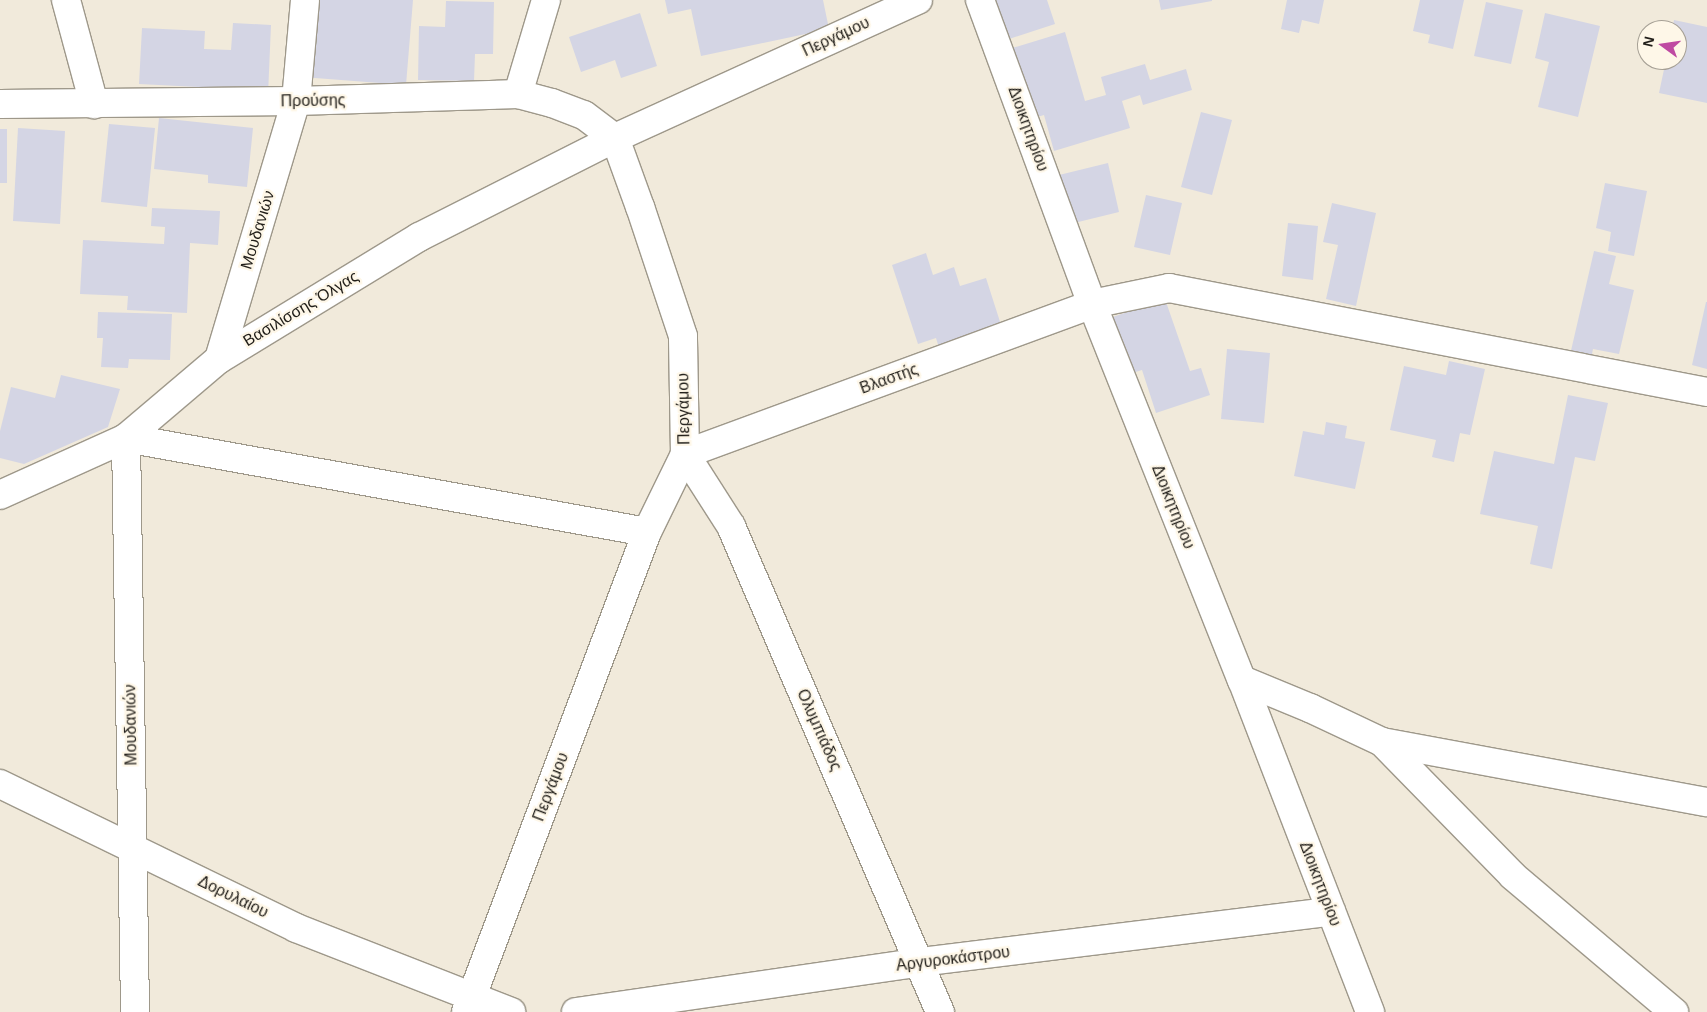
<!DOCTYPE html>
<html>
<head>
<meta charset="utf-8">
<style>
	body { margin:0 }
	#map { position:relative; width:1707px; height:1012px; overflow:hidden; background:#f1eadb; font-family:Arial,sans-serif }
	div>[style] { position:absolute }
	.building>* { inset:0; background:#d4d5e4 }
	.roads { filter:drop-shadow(1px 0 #9e988a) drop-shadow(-1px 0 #9e988a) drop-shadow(0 1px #9e988a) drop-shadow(0 -1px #9e988a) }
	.minor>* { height:28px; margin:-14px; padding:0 14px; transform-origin:14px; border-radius:14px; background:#fff }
	.tertiary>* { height:28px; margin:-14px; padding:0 14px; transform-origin:14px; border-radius:14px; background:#fff }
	span { translate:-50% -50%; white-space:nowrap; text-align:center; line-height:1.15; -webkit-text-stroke:4.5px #fef7e8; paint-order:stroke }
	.street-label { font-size:16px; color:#211e19 }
	.north { position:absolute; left:1637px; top:20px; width:50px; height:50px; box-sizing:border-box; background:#fef7e8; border:1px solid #a6a095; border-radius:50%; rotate:284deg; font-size:14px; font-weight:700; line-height:20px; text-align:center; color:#211e19 }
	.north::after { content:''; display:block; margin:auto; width:18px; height:22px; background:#bf4aa2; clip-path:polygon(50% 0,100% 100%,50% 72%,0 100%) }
</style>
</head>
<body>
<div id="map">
	<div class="building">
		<i style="clip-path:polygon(308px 0,413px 0,406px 85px,302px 77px)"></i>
		<i style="clip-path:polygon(665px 0,823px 0,829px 29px,701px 56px,691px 9px,668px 14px)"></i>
		<i style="clip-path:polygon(990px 0,1047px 0,1055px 24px,1003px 41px)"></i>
		<i style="clip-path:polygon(1159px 0,1212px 0,1212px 1px,1161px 10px)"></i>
		<i style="clip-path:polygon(1287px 0,1324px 0,1319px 24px,1302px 20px,1299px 33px,1281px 29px)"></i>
		<i style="clip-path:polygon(1420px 0,1464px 0,1453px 49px,1428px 43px,1430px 35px,1413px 31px)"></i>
		<i style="clip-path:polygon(446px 1px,494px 2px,493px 54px,475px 54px,474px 81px,418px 80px,419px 26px,445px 27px)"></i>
		<i style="clip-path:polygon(1486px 2px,1523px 10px,1511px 64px,1474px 56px)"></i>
		<i style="clip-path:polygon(640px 13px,657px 66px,621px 78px,615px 60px,581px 72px,569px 37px)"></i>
		<i style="clip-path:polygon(1545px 13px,1600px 26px,1578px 117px,1538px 107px,1549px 62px,1535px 58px)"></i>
		<i style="clip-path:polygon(1674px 20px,1707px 27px,1707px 103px,1659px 93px,1666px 60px,1677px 60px,1677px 30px,1672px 30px)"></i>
		<i style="clip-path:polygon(233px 23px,271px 25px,268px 95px,198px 91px,198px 87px,139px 84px,142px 28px,205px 31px,204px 49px,231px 50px)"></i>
		<i style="clip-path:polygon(1065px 32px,1085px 101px,1106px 95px,1101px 77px,1145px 64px,1150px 80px,1186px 69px,1192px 90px,1143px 105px,1140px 95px,1122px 101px,1130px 128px,1054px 151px,1044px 115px,1027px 120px,1006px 50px)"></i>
		<i style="clip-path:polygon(1201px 112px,1232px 120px,1212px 195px,1181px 187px)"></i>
		<i style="clip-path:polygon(159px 118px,253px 128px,247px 187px,208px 183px,208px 175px,154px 169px)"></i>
		<i style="clip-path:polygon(109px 124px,155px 128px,147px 207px,101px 202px)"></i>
		<i style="clip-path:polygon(18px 128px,65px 131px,60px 224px,13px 221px)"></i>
		<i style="clip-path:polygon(0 129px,7px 129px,7px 183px,0 183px)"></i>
		<i style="clip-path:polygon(1108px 163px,1119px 212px,1066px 225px,1055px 176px)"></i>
		<i style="clip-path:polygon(1605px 183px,1647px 191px,1634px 256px,1608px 251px,1611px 232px,1596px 228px)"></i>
		<i style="clip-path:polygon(1146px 195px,1182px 203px,1170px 255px,1134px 247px)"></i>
		<i style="clip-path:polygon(1332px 203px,1376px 213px,1356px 306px,1326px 299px,1338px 245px,1323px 242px)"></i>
		<i style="clip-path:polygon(152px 208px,220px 211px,218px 245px,190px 243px,187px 313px,127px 310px,128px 296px,80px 294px,83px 240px,164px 244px,165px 227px,151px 226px)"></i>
		<i style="clip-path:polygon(1288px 223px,1318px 226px,1313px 280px,1282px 276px)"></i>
		<i style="clip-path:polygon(1594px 251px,1616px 256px,1609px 284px,1634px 290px,1619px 354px,1593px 349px,1591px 359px,1570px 355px)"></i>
		<i style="clip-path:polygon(926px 253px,933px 275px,954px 267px,960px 286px,986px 278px,1002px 328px,939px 348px,936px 338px,918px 344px,892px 265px)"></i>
		<i style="clip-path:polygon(1165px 299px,1190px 371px,1201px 368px,1210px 395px,1156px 413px,1142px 370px,1129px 374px,1110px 318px)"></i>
		<i style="clip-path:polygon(1706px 302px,1707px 302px,1707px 369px,1692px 365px)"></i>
		<i style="clip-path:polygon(98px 312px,172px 314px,170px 360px,129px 359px,128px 368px,101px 367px,103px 338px,97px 338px)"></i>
		<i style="clip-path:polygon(1227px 349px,1270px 353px,1264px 423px,1221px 419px)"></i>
		<i style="clip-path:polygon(1449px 361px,1485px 369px,1470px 435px,1460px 433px,1454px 462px,1432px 457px,1436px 440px,1390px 430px,1404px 366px,1446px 375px)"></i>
		<i style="clip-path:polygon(61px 375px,120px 389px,108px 427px,24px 464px,0 458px,0 431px,11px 387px,55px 398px)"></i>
		<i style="clip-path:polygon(1568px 395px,1608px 403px,1595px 461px,1575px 457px,1552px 569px,1530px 564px,1538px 526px,1480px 514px,1494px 451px,1554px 464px)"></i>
		<i style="clip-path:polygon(1326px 422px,1347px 426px,1345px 438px,1365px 442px,1355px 489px,1294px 476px,1303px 431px,1324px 435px)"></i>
	</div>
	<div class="roads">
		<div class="minor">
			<i style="left:66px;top:0;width:108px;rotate:74.9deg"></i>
			<i style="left:518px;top:94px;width:98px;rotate:-73.4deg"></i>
			<i style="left:0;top:104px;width:296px;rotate:-0.6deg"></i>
			<i style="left:296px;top:101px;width:222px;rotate:-1.8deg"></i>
			<i style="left:518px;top:94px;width:35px;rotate:15deg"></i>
			<i style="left:552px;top:103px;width:34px;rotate:21deg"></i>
			<i style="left:584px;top:115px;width:39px;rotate:37deg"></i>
			<i style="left:615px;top:138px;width:220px;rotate:153.2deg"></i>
			<i style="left:419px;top:237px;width:234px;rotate:148.6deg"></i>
			<i style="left:219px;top:359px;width:122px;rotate:139.7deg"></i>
			<i style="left:126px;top:438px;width:138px;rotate:155.7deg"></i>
			<i style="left:219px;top:359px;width:269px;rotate:-73.4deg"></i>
			<i style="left:296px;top:101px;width:101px;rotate:-84.9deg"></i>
			<i style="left:126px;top:438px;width:574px;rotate:89.1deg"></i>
			<i style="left:126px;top:438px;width:529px;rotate:10.23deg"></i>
			<i style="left:1242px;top:680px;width:74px;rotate:22.4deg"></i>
			<i style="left:1310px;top:708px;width:80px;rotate:25.3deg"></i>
			<i style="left:1382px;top:742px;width:187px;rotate:45.6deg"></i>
			<i style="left:1513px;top:876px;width:211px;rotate:40.2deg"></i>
			<i style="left:1382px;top:742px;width:330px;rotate:10.5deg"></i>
			<i style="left:0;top:784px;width:329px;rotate:25.9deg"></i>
			<i style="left:296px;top:928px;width:231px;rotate:21.3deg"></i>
			<i style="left:466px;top:1012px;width:513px;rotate:-69.34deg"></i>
			<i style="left:647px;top:532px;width:87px;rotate:-64deg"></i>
			<i style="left:685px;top:454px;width:118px;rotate:-91deg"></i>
			<i style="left:683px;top:336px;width:136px;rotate:-108.4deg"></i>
			<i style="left:640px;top:207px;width:73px;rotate:-109.9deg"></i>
			<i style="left:615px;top:138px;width:333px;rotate:-24.5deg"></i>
			<i style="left:576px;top:1012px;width:349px;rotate:-8.2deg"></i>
			<i style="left:921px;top:962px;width:413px;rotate:-7deg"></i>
			<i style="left:940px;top:1012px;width:529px;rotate:-113.27deg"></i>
			<i style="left:731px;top:526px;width:85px;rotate:-122.6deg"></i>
			<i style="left:685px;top:454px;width:434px;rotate:-20.2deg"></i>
			<i style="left:1092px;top:304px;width:79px;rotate:-11.7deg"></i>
			<i style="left:1169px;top:288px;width:548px;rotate:10.94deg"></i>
		</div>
		<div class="tertiary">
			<i style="left:980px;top:0;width:324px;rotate:69.8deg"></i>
			<i style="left:1092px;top:304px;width:405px;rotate:68.3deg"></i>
			<i style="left:1242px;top:680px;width:356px;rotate:68.9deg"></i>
		</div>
	</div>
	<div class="street-label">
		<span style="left:836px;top:37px;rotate:-25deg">Περγάμου</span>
		<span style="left:313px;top:101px;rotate:-1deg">Προύσης</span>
		<span style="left:1028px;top:129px;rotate:70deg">Διοικητηρίου</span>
		<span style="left:258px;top:230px;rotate:-73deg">Μουδανιών</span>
		<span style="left:301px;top:309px;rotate:-31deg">Βασιλίσσης Όλγας</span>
		<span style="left:889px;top:379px;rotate:-20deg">Βλαστής</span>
		<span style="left:684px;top:409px;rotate:-91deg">Περγάμου</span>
		<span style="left:1173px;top:507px;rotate:68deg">Διοικητηρίου</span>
		<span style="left:131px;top:725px;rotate:-91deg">Μουδανιών</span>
		<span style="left:819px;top:730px;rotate:66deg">Ολυμπιάδος</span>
		<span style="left:551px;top:787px;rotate:-69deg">Περγάμου</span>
		<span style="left:1320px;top:884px;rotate:69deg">Διοικητηρίου</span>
		<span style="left:233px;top:897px;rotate:26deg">Δορυλαίου</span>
		<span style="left:953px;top:959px;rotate:-7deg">Αργυροκάστρου</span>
	</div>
	<div class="north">N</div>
</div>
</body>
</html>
